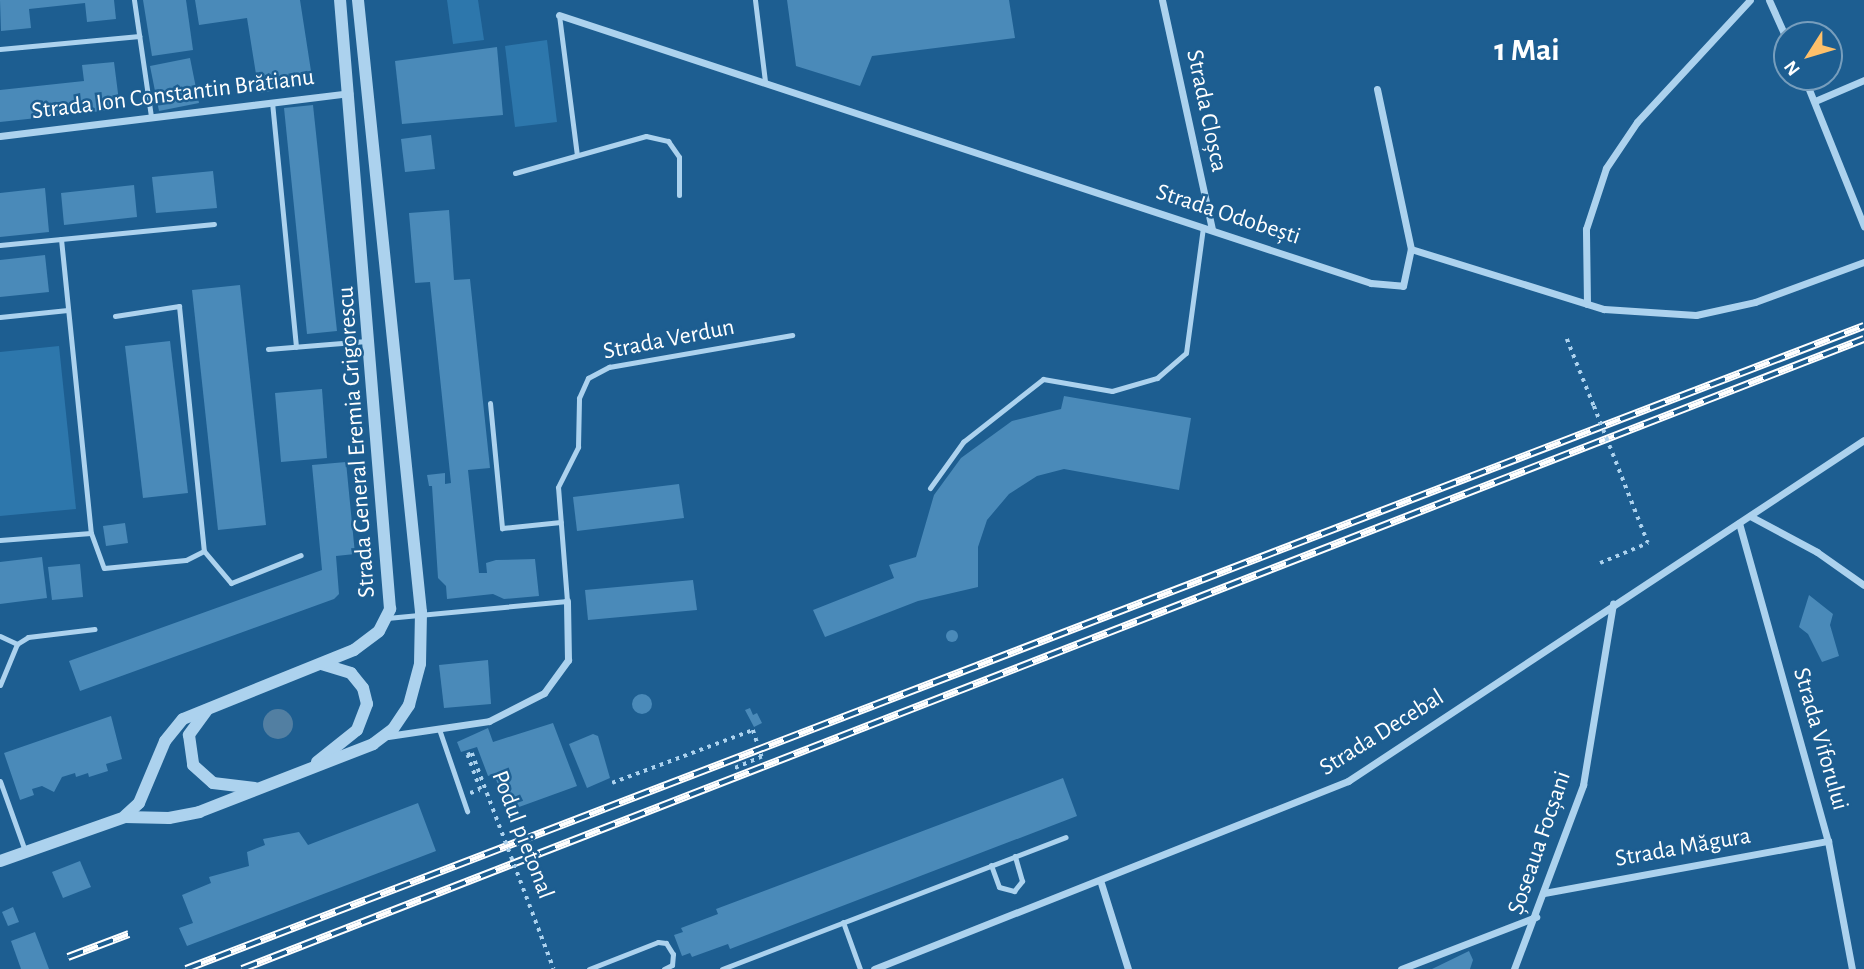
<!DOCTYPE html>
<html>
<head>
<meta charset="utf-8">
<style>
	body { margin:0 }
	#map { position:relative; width:1864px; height:969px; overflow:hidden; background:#1d5e91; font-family:"Alegreya Sans",sans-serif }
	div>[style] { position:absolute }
	.green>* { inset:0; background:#2d77ac }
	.water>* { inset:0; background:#527fa2 }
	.round { border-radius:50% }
	.building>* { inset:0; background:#4a8ab9 }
	.path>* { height:3.5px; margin-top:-1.75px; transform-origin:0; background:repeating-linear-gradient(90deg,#acd2ee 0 3.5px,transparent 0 8.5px) }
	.service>* { height:5px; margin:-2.5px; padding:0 2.5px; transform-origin:2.5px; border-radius:2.5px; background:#acd2ee }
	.minor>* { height:7px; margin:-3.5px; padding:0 3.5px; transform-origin:3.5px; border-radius:3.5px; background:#acd2ee }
	.tertiary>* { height:12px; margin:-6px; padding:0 6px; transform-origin:6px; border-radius:6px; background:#acd2ee }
	.rail>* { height:8px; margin-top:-4px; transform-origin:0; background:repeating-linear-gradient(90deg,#1d5e91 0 16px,#fff 0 32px); box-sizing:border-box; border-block:2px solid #fff }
	.path-bridge>* { height:3.5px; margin-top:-1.75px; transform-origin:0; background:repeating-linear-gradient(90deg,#acd2ee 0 3.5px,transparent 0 8.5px) }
	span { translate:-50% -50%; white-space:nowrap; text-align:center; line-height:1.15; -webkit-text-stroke:5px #1d5e91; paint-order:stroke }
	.street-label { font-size:24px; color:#fff }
	.district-label { font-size:32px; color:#fff; font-weight:700 }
	.north { position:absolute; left:1773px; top:21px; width:70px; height:70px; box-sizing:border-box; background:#1d5e91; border:2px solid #779ebd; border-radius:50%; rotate:233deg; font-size:19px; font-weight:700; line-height:28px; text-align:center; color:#fff }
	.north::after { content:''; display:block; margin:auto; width:24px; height:32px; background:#fec06a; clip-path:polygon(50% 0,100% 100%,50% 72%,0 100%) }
</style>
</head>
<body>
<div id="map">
	<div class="green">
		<i style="clip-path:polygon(447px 0,478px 0,484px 40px,453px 44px)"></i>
		<i style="clip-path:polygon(547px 40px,557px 122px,515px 127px,505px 46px)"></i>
		<i style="clip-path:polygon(59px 346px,76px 509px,0 516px,0 352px)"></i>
	</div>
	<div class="water">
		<i class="round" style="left:263px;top:709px;width:30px;height:30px"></i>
	</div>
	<div class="building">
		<i style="clip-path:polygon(0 0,114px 0,116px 19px,87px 22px,85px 3px,29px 9px,31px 28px,1px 31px)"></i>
		<i style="clip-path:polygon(143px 0,186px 0,193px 50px,152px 56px)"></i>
		<i style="clip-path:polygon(195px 0,300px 0,313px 84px,259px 93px,247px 18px,199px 25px)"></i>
		<i style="clip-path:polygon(787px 0,1009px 0,1015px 38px,872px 56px,860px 86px,796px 66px)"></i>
		<i style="clip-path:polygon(497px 47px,503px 115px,402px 124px,395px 61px)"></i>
		<i style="clip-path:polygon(190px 58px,199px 103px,159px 111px,150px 66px)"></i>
		<i style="clip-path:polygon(114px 62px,120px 109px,0 122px,0 90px,84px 81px,82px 65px)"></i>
		<i style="clip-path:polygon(313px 105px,337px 331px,307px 334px,284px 108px)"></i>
		<i style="clip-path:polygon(431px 135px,435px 169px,405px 172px,401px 139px)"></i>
		<i style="clip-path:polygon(213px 171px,217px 208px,156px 213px,152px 177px)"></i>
		<i style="clip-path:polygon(134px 185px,137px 217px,64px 225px,61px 193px)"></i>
		<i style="clip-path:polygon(45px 188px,49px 232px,0 237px,0 193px)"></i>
		<i style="clip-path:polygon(449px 210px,454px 280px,470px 279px,490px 468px,468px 470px,479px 573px,487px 573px,486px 563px,496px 560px,535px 559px,539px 596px,504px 599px,493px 594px,447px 599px,446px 586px,438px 578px,432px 486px,429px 486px,427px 475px,445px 473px,445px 484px,451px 483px,430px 282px,415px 283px,409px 213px)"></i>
		<i style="clip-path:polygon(45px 255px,49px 292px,0 297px,0 260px)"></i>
		<i style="clip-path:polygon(240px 285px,266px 525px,218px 530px,192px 290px)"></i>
		<i style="clip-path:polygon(170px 341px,188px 493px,143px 498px,125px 346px)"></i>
		<i style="clip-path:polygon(322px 389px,327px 458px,281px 462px,275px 393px)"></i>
		<i style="clip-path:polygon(1064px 396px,1191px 418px,1179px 490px,1064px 469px,1037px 476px,1009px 494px,987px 520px,978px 547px,978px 587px,918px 601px,825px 637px,813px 610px,894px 578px,889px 565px,916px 557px,934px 495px,961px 458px,1012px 421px,1061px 409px)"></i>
		<i style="clip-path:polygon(346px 462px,355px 554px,336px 556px,339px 594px,334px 599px,80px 691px,69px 661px,322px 570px,312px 465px)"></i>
		<i style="clip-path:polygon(679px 484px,684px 518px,577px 531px,573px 497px)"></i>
		<i style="clip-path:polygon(125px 523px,128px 543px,106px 546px,103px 526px)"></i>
		<i style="clip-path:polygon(42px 557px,47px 598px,0 604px,0 562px)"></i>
		<i style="clip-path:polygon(80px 564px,83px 597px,52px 600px,48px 567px)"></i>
		<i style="clip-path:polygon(693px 580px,697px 610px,588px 620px,585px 590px)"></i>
		<i style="clip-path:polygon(1809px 595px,1833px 614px,1830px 625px,1839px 656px,1822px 662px,1808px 634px,1799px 627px)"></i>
		<i class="round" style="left:946px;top:630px;width:12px;height:12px"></i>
		<i style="clip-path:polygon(488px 660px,491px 704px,444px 708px,439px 665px)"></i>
		<i class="round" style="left:632px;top:694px;width:20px;height:20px"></i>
		<i style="clip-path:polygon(750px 708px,753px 715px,757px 713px,762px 723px,754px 727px,745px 710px)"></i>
		<i style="clip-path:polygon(111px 716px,122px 759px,106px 764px,108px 771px,89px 777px,88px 773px,76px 777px,75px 773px,62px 777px,54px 792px,42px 786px,32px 789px,34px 795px,20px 800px,4px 753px)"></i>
		<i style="clip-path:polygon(553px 723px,577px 786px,508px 811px,494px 774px,488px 776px,477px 747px,461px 752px,457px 742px,488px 728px,493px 742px)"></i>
		<i style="clip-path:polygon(593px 734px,598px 736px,610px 778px,587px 788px,569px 744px)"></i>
		<i style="clip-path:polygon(1063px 778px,1077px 816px,730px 949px,728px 944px,692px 957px,690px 953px,682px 956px,674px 935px,683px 932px,681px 928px,718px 914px,716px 909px)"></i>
		<i style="clip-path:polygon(418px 803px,436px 851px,187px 946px,179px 928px,193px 923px,182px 895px,211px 883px,209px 877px,249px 866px,247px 852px,265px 845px,263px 839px,299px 832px,308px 845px)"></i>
		<i style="clip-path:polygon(80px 861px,91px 887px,63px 898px,52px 872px)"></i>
		<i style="clip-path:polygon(13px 907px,19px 922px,8px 926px,2px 912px)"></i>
		<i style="clip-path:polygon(35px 932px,49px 969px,21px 969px,11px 941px)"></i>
		<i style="clip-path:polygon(1469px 951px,1473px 960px,1470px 969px,1432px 969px)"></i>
	</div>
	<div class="path">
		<i style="left:1567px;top:339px;width:72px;rotate:68.1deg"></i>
		<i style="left:1600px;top:563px;width:52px;rotate:-22.6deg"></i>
		<i style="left:612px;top:783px;width:151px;rotate:-20.6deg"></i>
		<i style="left:753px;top:730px;width:28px;rotate:72deg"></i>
		<i style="left:762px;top:757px;width:33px;rotate:157deg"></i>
		<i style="left:470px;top:793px;width:10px;rotate:-17deg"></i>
		<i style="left:480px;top:790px;width:37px;rotate:-110deg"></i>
		<i style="left:467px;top:755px;width:5px;rotate:-22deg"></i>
		<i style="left:472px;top:753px;width:43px;rotate:69.4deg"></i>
	</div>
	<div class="service">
		<i style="left:134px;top:0;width:118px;rotate:81.7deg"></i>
		<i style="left:755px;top:0;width:83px;rotate:83deg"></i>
		<i style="left:559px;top:15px;width:141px;rotate:82.7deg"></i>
		<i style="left:0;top:49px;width:140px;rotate:-5.3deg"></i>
		<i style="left:272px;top:102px;width:246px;rotate:84.4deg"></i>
		<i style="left:515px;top:173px;width:136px;rotate:-15.8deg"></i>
		<i style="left:646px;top:136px;width:23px;rotate:13deg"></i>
		<i style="left:668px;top:141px;width:19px;rotate:55deg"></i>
		<i style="left:679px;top:157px;width:38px;rotate:90deg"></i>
		<i style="left:61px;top:239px;width:296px;rotate:84.2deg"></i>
		<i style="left:91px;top:533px;width:37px;rotate:70deg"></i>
		<i style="left:104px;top:568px;width:82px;rotate:-5.6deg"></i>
		<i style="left:186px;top:560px;width:20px;rotate:-27deg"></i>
		<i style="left:0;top:245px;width:215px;rotate:-5.6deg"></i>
		<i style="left:115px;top:316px;width:65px;rotate:-8.9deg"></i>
		<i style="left:179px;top:306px;width:246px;rotate:84.2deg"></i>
		<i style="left:204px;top:551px;width:42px;rotate:49.8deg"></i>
		<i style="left:231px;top:583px;width:75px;rotate:-21.8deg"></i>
		<i style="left:0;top:317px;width:68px;rotate:-5.9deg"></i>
		<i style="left:268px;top:349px;width:99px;rotate:-4.6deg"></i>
		<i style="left:490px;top:403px;width:126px;rotate:84.5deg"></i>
		<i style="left:502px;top:528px;width:59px;rotate:-5.8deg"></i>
		<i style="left:930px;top:488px;width:57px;rotate:-54.3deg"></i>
		<i style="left:963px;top:442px;width:102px;rotate:-38.2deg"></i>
		<i style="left:1043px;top:379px;width:70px;rotate:9.9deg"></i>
		<i style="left:1112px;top:391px;width:47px;rotate:-16.1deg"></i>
		<i style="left:1157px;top:378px;width:38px;rotate:-41deg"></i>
		<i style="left:1186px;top:353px;width:126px;rotate:-82.3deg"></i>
		<i style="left:0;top:540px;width:91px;rotate:-4.4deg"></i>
		<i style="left:387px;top:618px;width:181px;rotate:-5.4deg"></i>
		<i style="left:567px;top:601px;width:114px;rotate:-94.5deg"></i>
		<i style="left:558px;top:487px;width:45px;rotate:-63.4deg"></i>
		<i style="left:578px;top:447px;width:49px;rotate:-88.8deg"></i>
		<i style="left:579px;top:398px;width:22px;rotate:-66deg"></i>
		<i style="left:588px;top:378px;width:24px;rotate:-28deg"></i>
		<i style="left:609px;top:367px;width:186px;rotate:-9.9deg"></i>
		<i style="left:0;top:636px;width:19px;rotate:25deg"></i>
		<i style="left:0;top:685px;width:44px;rotate:-67.5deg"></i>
		<i style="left:17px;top:644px;width:13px;rotate:-32deg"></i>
		<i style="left:28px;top:637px;width:67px;rotate:-6.8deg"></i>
		<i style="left:439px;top:729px;width:87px;rotate:71.1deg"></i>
		<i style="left:0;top:781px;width:74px;rotate:70.3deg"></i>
		<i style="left:991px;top:865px;width:23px;rotate:70deg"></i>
		<i style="left:999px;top:887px;width:16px;rotate:15deg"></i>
		<i style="left:1014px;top:891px;width:13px;rotate:-51deg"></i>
		<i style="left:1022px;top:881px;width:26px;rotate:-106deg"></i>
		<i style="left:843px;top:922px;width:50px;rotate:70.1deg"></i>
		<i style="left:589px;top:969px;width:74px;rotate:-21.4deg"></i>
		<i style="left:658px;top:942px;width:8px;rotate:7deg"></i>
		<i style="left:666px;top:943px;width:13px;rotate:58deg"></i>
		<i style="left:673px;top:954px;width:11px;rotate:95deg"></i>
		<i style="left:672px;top:965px;width:9px;rotate:153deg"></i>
		<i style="left:722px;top:969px;width:368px;rotate:-21deg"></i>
	</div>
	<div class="minor">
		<i style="left:1162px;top:0;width:235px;rotate:77.7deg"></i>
		<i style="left:1769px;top:0;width:44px;rotate:65.8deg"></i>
		<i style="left:559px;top:15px;width:855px;rotate:18.27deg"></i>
		<i style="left:1371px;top:283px;width:32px;rotate:5deg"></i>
		<i style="left:1403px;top:286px;width:38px;rotate:-78deg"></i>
		<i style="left:1411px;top:249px;width:202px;rotate:17.3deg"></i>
		<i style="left:1604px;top:309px;width:92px;rotate:3.7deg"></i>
		<i style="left:1696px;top:315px;width:60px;rotate:-12.4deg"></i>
		<i style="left:1755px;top:302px;width:116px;rotate:-20.2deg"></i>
		<i style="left:1804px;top:77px;width:161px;rotate:68.1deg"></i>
		<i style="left:1377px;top:89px;width:164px;rotate:78deg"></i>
		<i style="left:1815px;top:101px;width:53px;rotate:-23.2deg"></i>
		<i style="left:0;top:136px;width:352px;rotate:-7deg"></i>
		<i style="left:1587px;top:304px;width:75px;rotate:-90.8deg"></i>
		<i style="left:1586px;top:229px;width:64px;rotate:-71.8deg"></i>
		<i style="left:1606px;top:168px;width:55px;rotate:-56deg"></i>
		<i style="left:1637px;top:122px;width:166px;rotate:-47.2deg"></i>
		<i style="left:1750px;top:516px;width:76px;rotate:28.2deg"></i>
		<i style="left:1817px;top:552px;width:57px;rotate:35.1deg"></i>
		<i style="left:1739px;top:523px;width:330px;rotate:74.4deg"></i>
		<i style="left:1828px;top:841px;width:130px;rotate:79.4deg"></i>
		<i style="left:388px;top:736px;width:102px;rotate:-8.4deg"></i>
		<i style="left:489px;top:721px;width:62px;rotate:-27deg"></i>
		<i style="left:544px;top:693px;width:41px;rotate:-54deg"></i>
		<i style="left:568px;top:660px;width:59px;rotate:-91deg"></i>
		<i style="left:1101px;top:883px;width:90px;rotate:72.6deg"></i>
		<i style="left:1544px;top:893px;width:289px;rotate:-10.4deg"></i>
		<i style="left:874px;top:969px;width:510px;rotate:-21.63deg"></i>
		<i style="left:1348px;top:781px;width:618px;rotate:-33.46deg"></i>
		<i style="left:1401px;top:969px;width:145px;rotate:-21.1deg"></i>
		<i style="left:1514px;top:969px;width:197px;rotate:-69.4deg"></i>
		<i style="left:1583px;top:785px;width:184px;rotate:-80.6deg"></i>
	</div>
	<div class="tertiary">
		<i style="left:207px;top:710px;width:31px;rotate:126deg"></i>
		<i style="left:189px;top:735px;width:30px;rotate:82deg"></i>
		<i style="left:193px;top:765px;width:27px;rotate:42deg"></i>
		<i style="left:213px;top:783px;width:42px;rotate:6.8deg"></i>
		<i style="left:317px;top:762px;width:51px;rotate:-38.7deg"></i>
		<i style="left:357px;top:730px;width:28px;rotate:-69deg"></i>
		<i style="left:367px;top:704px;width:16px;rotate:-104deg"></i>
		<i style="left:363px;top:688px;width:19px;rotate:-129deg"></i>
		<i style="left:351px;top:673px;width:30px;rotate:-163deg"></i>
		<i style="left:125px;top:816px;width:19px;rotate:-43deg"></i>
		<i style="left:139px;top:803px;width:67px;rotate:-67.2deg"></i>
		<i style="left:165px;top:741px;width:28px;rotate:-51deg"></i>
		<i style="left:183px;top:719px;width:184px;rotate:-22deg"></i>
		<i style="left:354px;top:650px;width:31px;rotate:-37deg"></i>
		<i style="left:379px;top:631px;width:25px;rotate:-63deg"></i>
		<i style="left:390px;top:609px;width:611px;rotate:-94.69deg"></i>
		<i style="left:0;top:861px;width:133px;rotate:-19.4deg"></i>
		<i style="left:125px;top:817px;width:44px;rotate:1.3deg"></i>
		<i style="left:169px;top:818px;width:31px;rotate:-11deg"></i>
		<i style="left:199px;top:812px;width:187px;rotate:-21.3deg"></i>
		<i style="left:373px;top:744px;width:25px;rotate:-37deg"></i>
		<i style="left:393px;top:729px;width:29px;rotate:-56deg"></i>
		<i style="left:409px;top:705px;width:42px;rotate:-75deg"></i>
		<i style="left:420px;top:664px;width:52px;rotate:-88.9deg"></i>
		<i style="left:421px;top:612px;width:615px;rotate:-95.88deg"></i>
	</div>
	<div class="rail">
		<i style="left:68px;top:957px;width:65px;rotate:-20.7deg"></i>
		<i style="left:186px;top:969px;width:1797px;rotate:-20.97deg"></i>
		<i style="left:242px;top:969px;width:1740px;rotate:-21.23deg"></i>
	</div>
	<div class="path-bridge">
		<i style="left:1594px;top:406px;width:147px;rotate:68.5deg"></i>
		<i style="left:487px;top:793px;width:188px;rotate:69.2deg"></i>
	</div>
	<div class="street-label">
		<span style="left:173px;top:95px;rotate:-7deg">Strada Ion Constantin Brătianu</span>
		<span style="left:1206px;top:111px;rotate:78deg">Strada Cloșca</span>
		<span style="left:1228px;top:215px;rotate:18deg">Strada Odobești</span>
		<span style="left:669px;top:340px;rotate:-11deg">Strada Verdun</span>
		<span style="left:357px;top:442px;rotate:-94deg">Strada General Eremia Grigorescu</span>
		<span style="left:1382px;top:733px;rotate:-32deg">Strada Decebal</span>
		<span style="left:1820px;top:739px;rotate:74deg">Strada Viforului</span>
		<span style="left:522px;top:835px;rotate:69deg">Podul pietonal</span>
		<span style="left:1540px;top:843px;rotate:-71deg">Șoseaua Focșani</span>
		<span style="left:1683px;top:848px;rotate:-10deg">Strada Măgura</span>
	</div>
	<div class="district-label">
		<span style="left:1527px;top:50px">1 Mai</span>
	</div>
	<div class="north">N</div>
</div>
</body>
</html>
